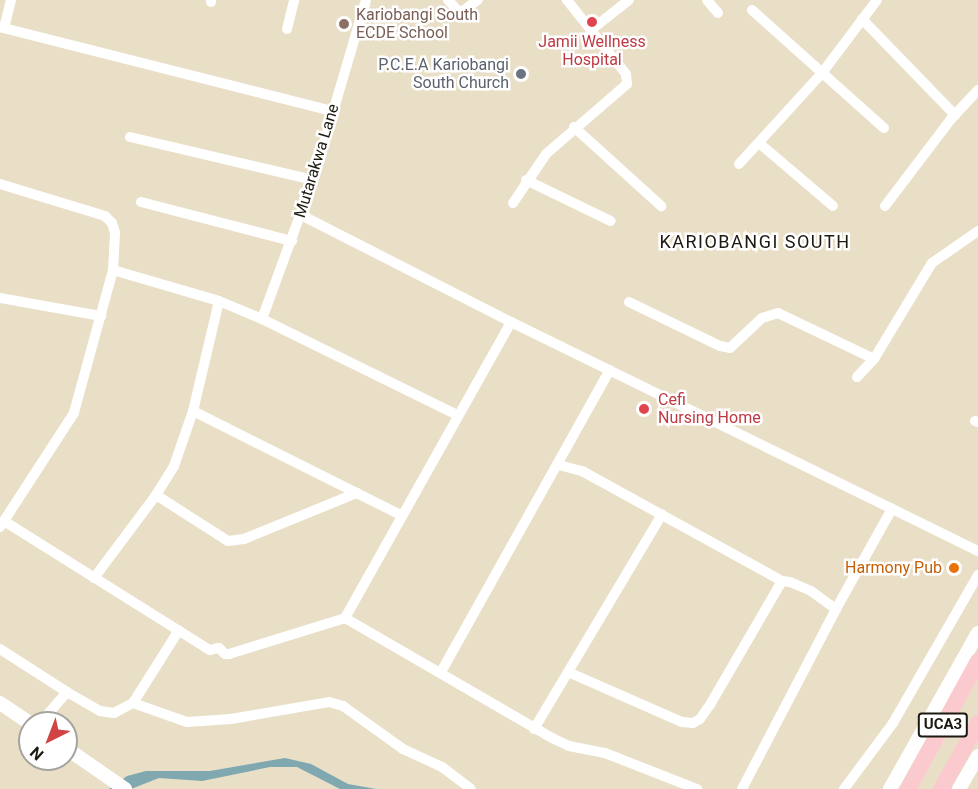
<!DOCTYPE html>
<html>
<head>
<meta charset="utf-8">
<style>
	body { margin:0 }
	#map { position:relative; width:978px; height:789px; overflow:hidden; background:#e9dec6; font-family:Roboto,sans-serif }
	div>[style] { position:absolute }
	.water>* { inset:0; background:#7fa8b1 }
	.minor>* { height:10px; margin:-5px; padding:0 5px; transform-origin:5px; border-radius:5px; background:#fff }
	.secondary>* { height:14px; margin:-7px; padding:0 7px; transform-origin:7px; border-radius:7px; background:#fff }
	.primary>* { height:16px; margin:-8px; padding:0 8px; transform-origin:8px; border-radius:8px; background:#fbcace }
	.dots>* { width:16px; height:16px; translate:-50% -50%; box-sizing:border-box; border:3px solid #fff; border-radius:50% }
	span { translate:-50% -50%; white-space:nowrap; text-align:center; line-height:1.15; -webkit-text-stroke:5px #fff; paint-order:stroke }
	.shield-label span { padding:2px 4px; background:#fff; border:2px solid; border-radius:4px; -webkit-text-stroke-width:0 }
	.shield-label { font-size:15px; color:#1c1910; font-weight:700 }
	.education-label { font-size:16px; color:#785e54 }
	.left { translate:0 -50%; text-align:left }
	.health-label { font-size:16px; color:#be3a42 }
	.worship-label { font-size:16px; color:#5b616d }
	.right { translate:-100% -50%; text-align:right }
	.street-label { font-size:16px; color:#1c1910 }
	.food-label { font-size:16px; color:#c56008 }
	.neighbourhood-label { font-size:18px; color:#1c1910; letter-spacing:1.5px }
	.north { position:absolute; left:18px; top:711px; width:60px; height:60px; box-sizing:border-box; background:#fff; border:2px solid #a4a39f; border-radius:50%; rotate:222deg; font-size:16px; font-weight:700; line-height:24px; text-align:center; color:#1c1910 }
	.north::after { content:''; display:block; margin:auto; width:21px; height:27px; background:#d24346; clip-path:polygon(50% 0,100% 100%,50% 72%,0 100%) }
</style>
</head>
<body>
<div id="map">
	<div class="water">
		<i style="clip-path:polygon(285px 758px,311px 764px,348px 784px,376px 789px,340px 789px,297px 767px,270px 767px,202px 781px,159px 778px,131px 789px,109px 789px,127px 776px,146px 771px,210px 771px)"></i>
	</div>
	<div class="minor">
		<i style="left:211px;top:0;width:2px;rotate:90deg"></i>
		<i style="left:448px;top:0;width:18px;rotate:47deg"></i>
		<i style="left:460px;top:13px;width:22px;rotate:-36deg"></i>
		<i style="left:707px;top:0;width:17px;rotate:50deg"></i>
		<i style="left:752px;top:10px;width:177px;rotate:41.8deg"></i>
		<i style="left:862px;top:19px;width:134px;rotate:45.9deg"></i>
		<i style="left:0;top:27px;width:342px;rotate:14.2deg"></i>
		<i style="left:4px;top:28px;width:29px;rotate:-76deg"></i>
		<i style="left:287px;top:29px;width:30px;rotate:-76deg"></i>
		<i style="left:592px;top:29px;width:47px;rotate:-38.1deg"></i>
		<i style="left:574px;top:127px;width:118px;rotate:42.2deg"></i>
		<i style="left:130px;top:137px;width:188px;rotate:13.2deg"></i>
		<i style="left:759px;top:143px;width:97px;rotate:40.4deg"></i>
		<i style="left:739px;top:164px;width:123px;rotate:-47.6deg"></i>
		<i style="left:822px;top:73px;width:91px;rotate:-53deg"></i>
		<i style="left:526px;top:180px;width:94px;rotate:25.8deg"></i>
		<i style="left:0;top:184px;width:110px;rotate:16.9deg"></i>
		<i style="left:105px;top:216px;width:10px;rotate:45deg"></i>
		<i style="left:112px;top:223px;width:10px;rotate:73deg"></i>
		<i style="left:115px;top:233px;width:37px;rotate:93deg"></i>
		<i style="left:113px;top:270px;width:148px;rotate:105.3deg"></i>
		<i style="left:74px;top:413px;width:136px;rotate:123deg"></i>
		<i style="left:141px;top:202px;width:156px;rotate:14.5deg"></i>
		<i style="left:513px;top:203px;width:59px;rotate:-56deg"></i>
		<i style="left:546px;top:154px;width:107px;rotate:-40.8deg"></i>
		<i style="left:627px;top:84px;width:10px;rotate:-96deg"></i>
		<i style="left:626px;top:74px;width:95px;rotate:-128.6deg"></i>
		<i style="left:885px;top:206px;width:109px;rotate:-52.8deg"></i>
		<i style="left:951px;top:119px;width:40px;rotate:-47deg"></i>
		<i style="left:301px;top:215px;width:236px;rotate:27deg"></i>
		<i style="left:511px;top:322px;width:520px;rotate:26.12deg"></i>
		<i style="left:113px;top:270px;width:110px;rotate:16.3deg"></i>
		<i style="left:219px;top:301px;width:47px;rotate:22.7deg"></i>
		<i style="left:262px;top:319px;width:217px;rotate:26.2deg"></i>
		<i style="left:0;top:298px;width:103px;rotate:10.1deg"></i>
		<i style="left:629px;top:302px;width:101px;rotate:25.8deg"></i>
		<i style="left:720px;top:346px;width:10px;rotate:11deg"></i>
		<i style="left:730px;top:348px;width:44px;rotate:-43.2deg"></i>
		<i style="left:762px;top:318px;width:17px;rotate:-17deg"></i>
		<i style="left:778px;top:313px;width:106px;rotate:25.6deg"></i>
		<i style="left:262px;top:319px;width:148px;rotate:-69.9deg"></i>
		<i style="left:313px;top:180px;width:188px;rotate:-73.6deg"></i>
		<i style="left:857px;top:377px;width:25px;rotate:-47deg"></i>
		<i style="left:874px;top:359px;width:112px;rotate:-58.9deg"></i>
		<i style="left:932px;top:263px;width:56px;rotate:-34.8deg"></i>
		<i style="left:193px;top:411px;width:233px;rotate:26.6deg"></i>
		<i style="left:975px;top:421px;width:3px;rotate:18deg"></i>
		<i style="left:559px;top:465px;width:24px;rotate:15deg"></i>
		<i style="left:582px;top:471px;width:228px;rotate:28.8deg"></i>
		<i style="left:782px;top:581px;width:8px;rotate:7deg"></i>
		<i style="left:790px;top:582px;width:23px;rotate:23deg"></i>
		<i style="left:811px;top:591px;width:31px;rotate:36deg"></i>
		<i style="left:156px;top:495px;width:85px;rotate:32.6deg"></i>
		<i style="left:228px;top:541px;width:16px;rotate:-7deg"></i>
		<i style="left:244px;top:539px;width:122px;rotate:-22.2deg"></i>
		<i style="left:4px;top:521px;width:243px;rotate:32.1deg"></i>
		<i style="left:210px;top:650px;width:9px;rotate:-13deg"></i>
		<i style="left:219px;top:648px;width:8px;rotate:45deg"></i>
		<i style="left:225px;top:654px;width:4px"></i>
		<i style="left:229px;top:654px;width:121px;rotate:-17.2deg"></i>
		<i style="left:345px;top:618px;width:239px;rotate:30.1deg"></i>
		<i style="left:552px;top:738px;width:19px;rotate:25deg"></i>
		<i style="left:569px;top:746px;width:37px;rotate:11deg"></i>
		<i style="left:605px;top:753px;width:99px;rotate:21.4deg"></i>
		<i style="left:94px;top:578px;width:104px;rotate:-53.2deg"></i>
		<i style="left:156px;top:495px;width:34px;rotate:-58deg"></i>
		<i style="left:174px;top:466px;width:58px;rotate:-70.9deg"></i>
		<i style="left:193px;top:411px;width:113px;rotate:-76.7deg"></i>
		<i style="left:345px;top:618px;width:339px;rotate:-60.7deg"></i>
		<i style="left:0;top:649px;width:80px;rotate:32.7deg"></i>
		<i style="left:441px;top:672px;width:346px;rotate:-60.8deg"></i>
		<i style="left:568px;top:672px;width:124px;rotate:23.7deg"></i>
		<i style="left:682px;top:722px;width:11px;rotate:5deg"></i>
		<i style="left:693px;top:723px;width:8px;rotate:-30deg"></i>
		<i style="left:700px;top:719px;width:19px;rotate:-55deg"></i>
		<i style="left:711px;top:703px;width:141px;rotate:-59.8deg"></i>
		<i style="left:133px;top:703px;width:86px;rotate:-57.8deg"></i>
		<i style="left:40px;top:723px;width:41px;rotate:-48.9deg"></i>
		<i style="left:67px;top:692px;width:38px;rotate:30deg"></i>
		<i style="left:100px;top:711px;width:14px;rotate:8deg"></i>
		<i style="left:114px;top:713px;width:21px;rotate:-28deg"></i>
		<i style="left:133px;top:703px;width:57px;rotate:19.4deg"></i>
		<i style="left:187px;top:722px;width:44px;rotate:-3.9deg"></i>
		<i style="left:231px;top:719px;width:99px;rotate:-9.8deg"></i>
		<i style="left:329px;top:702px;width:15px;rotate:16deg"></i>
		<i style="left:343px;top:706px;width:74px;rotate:35.6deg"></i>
		<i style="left:403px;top:749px;width:43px;rotate:24.8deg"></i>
		<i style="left:442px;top:767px;width:36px;rotate:37deg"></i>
		<i style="left:534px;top:729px;width:250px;rotate:-59.2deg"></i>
		<i style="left:742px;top:789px;width:203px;rotate:-62.4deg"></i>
		<i style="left:836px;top:609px;width:115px;rotate:-60.8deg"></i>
		<i style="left:844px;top:789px;width:82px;rotate:-53.4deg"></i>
		<i style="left:893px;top:723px;width:171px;rotate:-60.1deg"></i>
	</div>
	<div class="secondary">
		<i style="left:0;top:703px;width:36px;rotate:34deg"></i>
		<i style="left:66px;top:748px;width:72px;rotate:34.8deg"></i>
		<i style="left:890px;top:789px;width:179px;rotate:-60.6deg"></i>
		<i style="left:959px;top:789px;width:38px;rotate:-60deg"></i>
	</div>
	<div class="primary">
		<i style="left:908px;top:789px;width:146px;rotate:-61.3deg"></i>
		<i style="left:941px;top:789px;width:76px;rotate:-60.7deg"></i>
	</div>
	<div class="dots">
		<i style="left:592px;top:22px;background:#e0444e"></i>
		<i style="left:344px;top:24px;background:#8d6e63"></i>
		<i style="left:521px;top:74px;background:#6b7280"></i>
		<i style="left:644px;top:409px;background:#e0444e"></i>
		<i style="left:954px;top:568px;background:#e8710a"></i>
	</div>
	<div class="shield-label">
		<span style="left:943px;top:725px">UCA3</span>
	</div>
	<div class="education-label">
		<span class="left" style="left:356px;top:24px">Kariobangi South<br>ECDE School</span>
	</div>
	<div class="health-label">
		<span style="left:592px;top:51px">Jamii Wellness<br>Hospital</span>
		<span class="left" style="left:658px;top:409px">Cefi<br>Nursing Home</span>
	</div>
	<div class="worship-label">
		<span class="right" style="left:509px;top:74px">P.C.E.A Kariobangi<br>South Church</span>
	</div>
	<div class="street-label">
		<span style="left:317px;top:161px;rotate:-73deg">Mutarakwa Lane</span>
	</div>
	<div class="food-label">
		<span class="right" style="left:942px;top:568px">Harmony Pub</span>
	</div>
	<div class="neighbourhood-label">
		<span style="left:755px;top:242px">KARIOBANGI SOUTH</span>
	</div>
	<div class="north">N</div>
</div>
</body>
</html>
